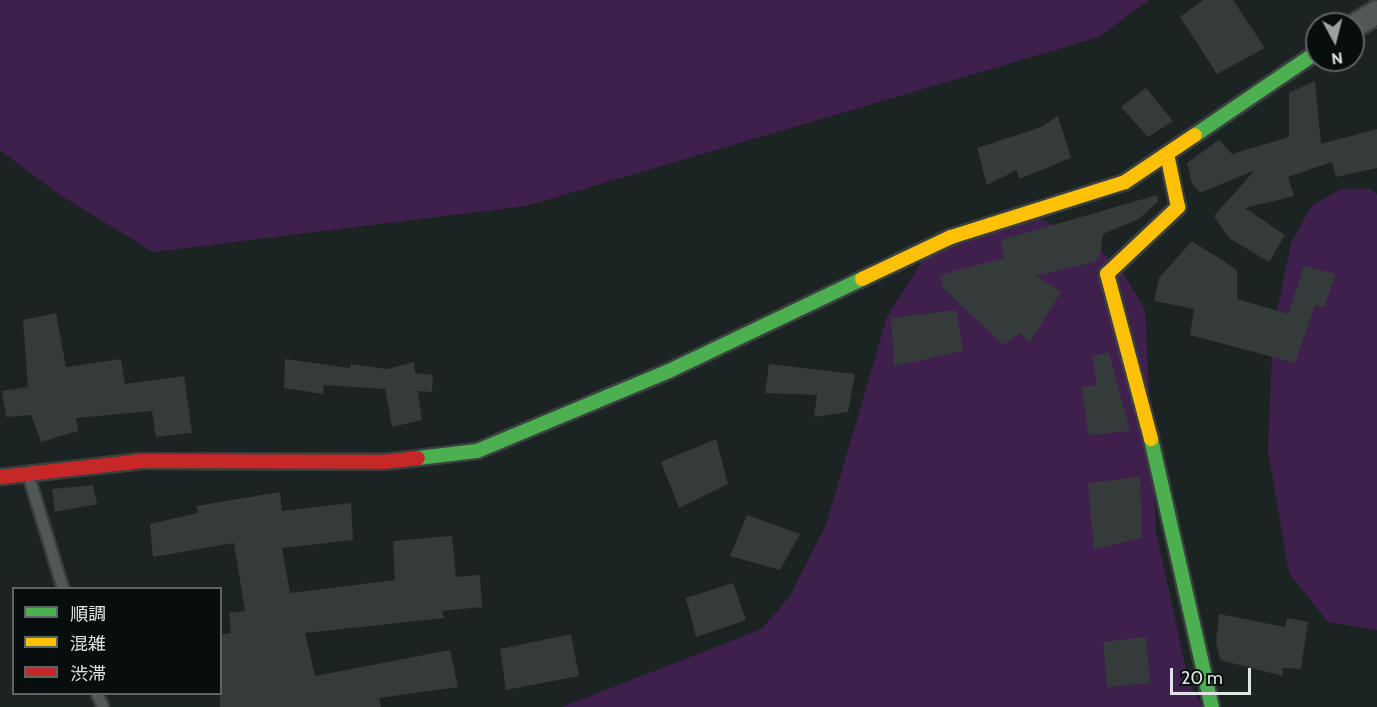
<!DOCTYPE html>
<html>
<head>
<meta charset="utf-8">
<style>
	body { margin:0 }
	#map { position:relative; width:1377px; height:707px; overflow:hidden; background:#1c2323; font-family:Cabin,"Noto Sans JP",sans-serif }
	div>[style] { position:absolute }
	.green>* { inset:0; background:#3f204d }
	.building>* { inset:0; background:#353a3a }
	.roads { filter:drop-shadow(2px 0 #3a403f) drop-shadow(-2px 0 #3a403f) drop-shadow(0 2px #3a403f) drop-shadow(0 -2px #3a403f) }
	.lane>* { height:10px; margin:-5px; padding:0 5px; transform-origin:5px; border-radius:5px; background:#525858 }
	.street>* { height:22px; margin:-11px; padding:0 11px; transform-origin:11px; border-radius:11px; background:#525858 }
	.fast>* { height:14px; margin:-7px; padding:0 7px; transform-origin:7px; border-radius:7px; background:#4caf50 }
	.slow>* { height:14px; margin:-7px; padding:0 7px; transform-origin:7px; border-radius:7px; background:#ffc107 }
	.jam>* { height:14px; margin:-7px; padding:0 7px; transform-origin:7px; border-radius:7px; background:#c62828 }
	span { translate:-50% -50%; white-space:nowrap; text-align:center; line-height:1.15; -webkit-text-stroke:5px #080e0e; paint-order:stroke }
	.legend { position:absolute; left:12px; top:587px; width:210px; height:108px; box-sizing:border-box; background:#080e0e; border:2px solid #5d6464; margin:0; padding:8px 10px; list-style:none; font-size:18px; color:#dde6e5 }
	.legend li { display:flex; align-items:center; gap:12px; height:30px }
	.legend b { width:30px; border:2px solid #5d6464 }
	.north { position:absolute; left:1305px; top:12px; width:60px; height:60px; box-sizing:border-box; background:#080e0e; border:2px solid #5d6464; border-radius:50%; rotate:173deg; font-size:16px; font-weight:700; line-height:24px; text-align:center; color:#dde6e5 }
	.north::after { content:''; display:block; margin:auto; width:21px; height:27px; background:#99a2a1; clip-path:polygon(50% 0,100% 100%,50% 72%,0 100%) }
	.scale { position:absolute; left:1170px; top:668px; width:81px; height:27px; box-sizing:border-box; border:3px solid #dde6e5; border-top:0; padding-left:8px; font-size:18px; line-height:21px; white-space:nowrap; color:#dde6e5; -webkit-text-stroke:4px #080e0e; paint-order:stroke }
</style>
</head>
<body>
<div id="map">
	<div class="green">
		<i style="clip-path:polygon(0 0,1149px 0,1099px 37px,526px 206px,153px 252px,57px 193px,0 150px)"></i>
		<i style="clip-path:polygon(1342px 189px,1371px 189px,1377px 195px,1377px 630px,1328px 622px,1289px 573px,1268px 450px,1273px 331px,1291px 243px,1312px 205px)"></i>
		<i style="clip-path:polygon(1038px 218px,1091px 240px,1124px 274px,1145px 310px,1156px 532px,1189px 683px,1203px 707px,562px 707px,762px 629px,790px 596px,826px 525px,887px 317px,935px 240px)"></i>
	</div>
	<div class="building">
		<i style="clip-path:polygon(1203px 0,1233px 0,1265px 48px,1217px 74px,1180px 17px)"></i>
		<i style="clip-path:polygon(1315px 81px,1321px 144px,1377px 129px,1377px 168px,1336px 177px,1332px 162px,1288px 177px,1294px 196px,1245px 208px,1285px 235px,1269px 262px,1229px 238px,1214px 216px,1255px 170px,1200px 193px,1192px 184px,1187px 163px,1219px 140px,1232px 154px,1289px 137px,1289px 93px)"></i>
		<i style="clip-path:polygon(1146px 88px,1173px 121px,1148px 137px,1121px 107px)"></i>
		<i style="clip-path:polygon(1058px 116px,1071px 158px,1019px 179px,1017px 170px,987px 185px,977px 148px,1041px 127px)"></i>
		<i style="clip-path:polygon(1157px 195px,1158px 201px,1139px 219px,1103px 234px,1100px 256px,1094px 262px,1036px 276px,1061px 292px,1030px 342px,1020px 333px,1003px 345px,943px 288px,940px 275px,1004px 258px,1001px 240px)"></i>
		<i style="clip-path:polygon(1192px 241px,1237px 270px,1237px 299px,1288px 314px,1304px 266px,1336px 274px,1324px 307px,1315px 305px,1295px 363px,1190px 335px,1194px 309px,1154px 301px,1159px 278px)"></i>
		<i style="clip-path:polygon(956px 310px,963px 351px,894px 366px,891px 318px)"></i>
		<i style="clip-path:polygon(56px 313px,66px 367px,121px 359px,125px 384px,184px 376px,192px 433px,156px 437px,152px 411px,76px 418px,78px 431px,41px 442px,31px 415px,6px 417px,2px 391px,28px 387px,23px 320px)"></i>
		<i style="clip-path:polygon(1109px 353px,1130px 431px,1088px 435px,1082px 387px,1097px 385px,1092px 355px)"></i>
		<i style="clip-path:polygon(285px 359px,350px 368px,351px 364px,387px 369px,414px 362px,415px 373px,433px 375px,432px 392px,418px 391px,422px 420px,392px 427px,385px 389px,324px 385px,323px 394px,284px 388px)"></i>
		<i style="clip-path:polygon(769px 364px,855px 374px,848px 412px,814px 417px,817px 395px,765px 393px)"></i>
		<i style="clip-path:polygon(716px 439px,728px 484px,679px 508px,661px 462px)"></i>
		<i style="clip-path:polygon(1140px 477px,1142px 538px,1094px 549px,1088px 483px)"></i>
		<i style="clip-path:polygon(93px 485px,97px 504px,55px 512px,52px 489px)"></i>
		<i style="clip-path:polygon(280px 492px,282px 511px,351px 503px,353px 540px,282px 548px,290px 593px,395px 580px,393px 541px,452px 536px,456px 577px,480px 575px,482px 607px,442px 611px,444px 618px,305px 633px,315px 676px,450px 650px,458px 687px,379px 698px,381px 707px,220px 707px,220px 635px,231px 633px,229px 613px,245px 611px,234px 543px,153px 557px,150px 524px,198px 513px,196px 506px)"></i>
		<i style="clip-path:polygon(747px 515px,800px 534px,780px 570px,730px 556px)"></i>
		<i style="clip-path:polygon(733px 583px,746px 620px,696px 637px,686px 598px)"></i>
		<i style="clip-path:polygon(1219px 614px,1285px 627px,1287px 618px,1308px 622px,1301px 669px,1283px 668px,1283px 676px,1220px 660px,1216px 643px)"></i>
		<i style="clip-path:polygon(571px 634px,579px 676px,506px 690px,500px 649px)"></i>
		<i style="clip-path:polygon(1146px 637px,1150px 683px,1107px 687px,1103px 642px)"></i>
	</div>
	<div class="roads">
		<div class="lane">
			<i style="left:29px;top:477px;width:116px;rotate:73deg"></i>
			<i style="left:97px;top:694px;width:14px;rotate:65deg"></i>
		</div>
		<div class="street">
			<i style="left:1353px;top:27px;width:28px;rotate:-32deg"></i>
		</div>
		<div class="fast">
			<i style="left:1195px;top:135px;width:148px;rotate:-34.2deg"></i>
			<i style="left:1151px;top:439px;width:275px;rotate:77.2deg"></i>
			<i style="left:418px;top:458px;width:59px;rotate:-6.8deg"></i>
			<i style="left:477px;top:451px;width:208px;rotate:-22.6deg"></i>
			<i style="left:669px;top:371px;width:214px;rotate:-25.5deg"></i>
		</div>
		<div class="slow">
			<i style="left:862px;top:279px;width:98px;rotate:-25.3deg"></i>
			<i style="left:951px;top:237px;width:182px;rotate:-17.5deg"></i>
			<i style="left:1125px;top:182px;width:84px;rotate:-33.9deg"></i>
			<i style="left:1151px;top:439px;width:171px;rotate:-104.9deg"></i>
			<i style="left:1107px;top:274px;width:98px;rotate:-43.3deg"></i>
			<i style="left:1178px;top:207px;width:54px;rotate:-101.7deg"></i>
		</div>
		<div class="jam">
			<i style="left:0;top:477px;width:143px;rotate:-6.4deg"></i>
			<i style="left:142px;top:461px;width:240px;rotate:0.2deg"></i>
			<i style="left:382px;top:462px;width:36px;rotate:-6deg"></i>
		</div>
	</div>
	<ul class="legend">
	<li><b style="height:8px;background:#4caf50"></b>順調</li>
	<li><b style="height:8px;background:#ffc107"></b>混雑</li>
	<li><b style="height:8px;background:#c62828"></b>渋滞</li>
	</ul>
	<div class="north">N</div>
	<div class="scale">20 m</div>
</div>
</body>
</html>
